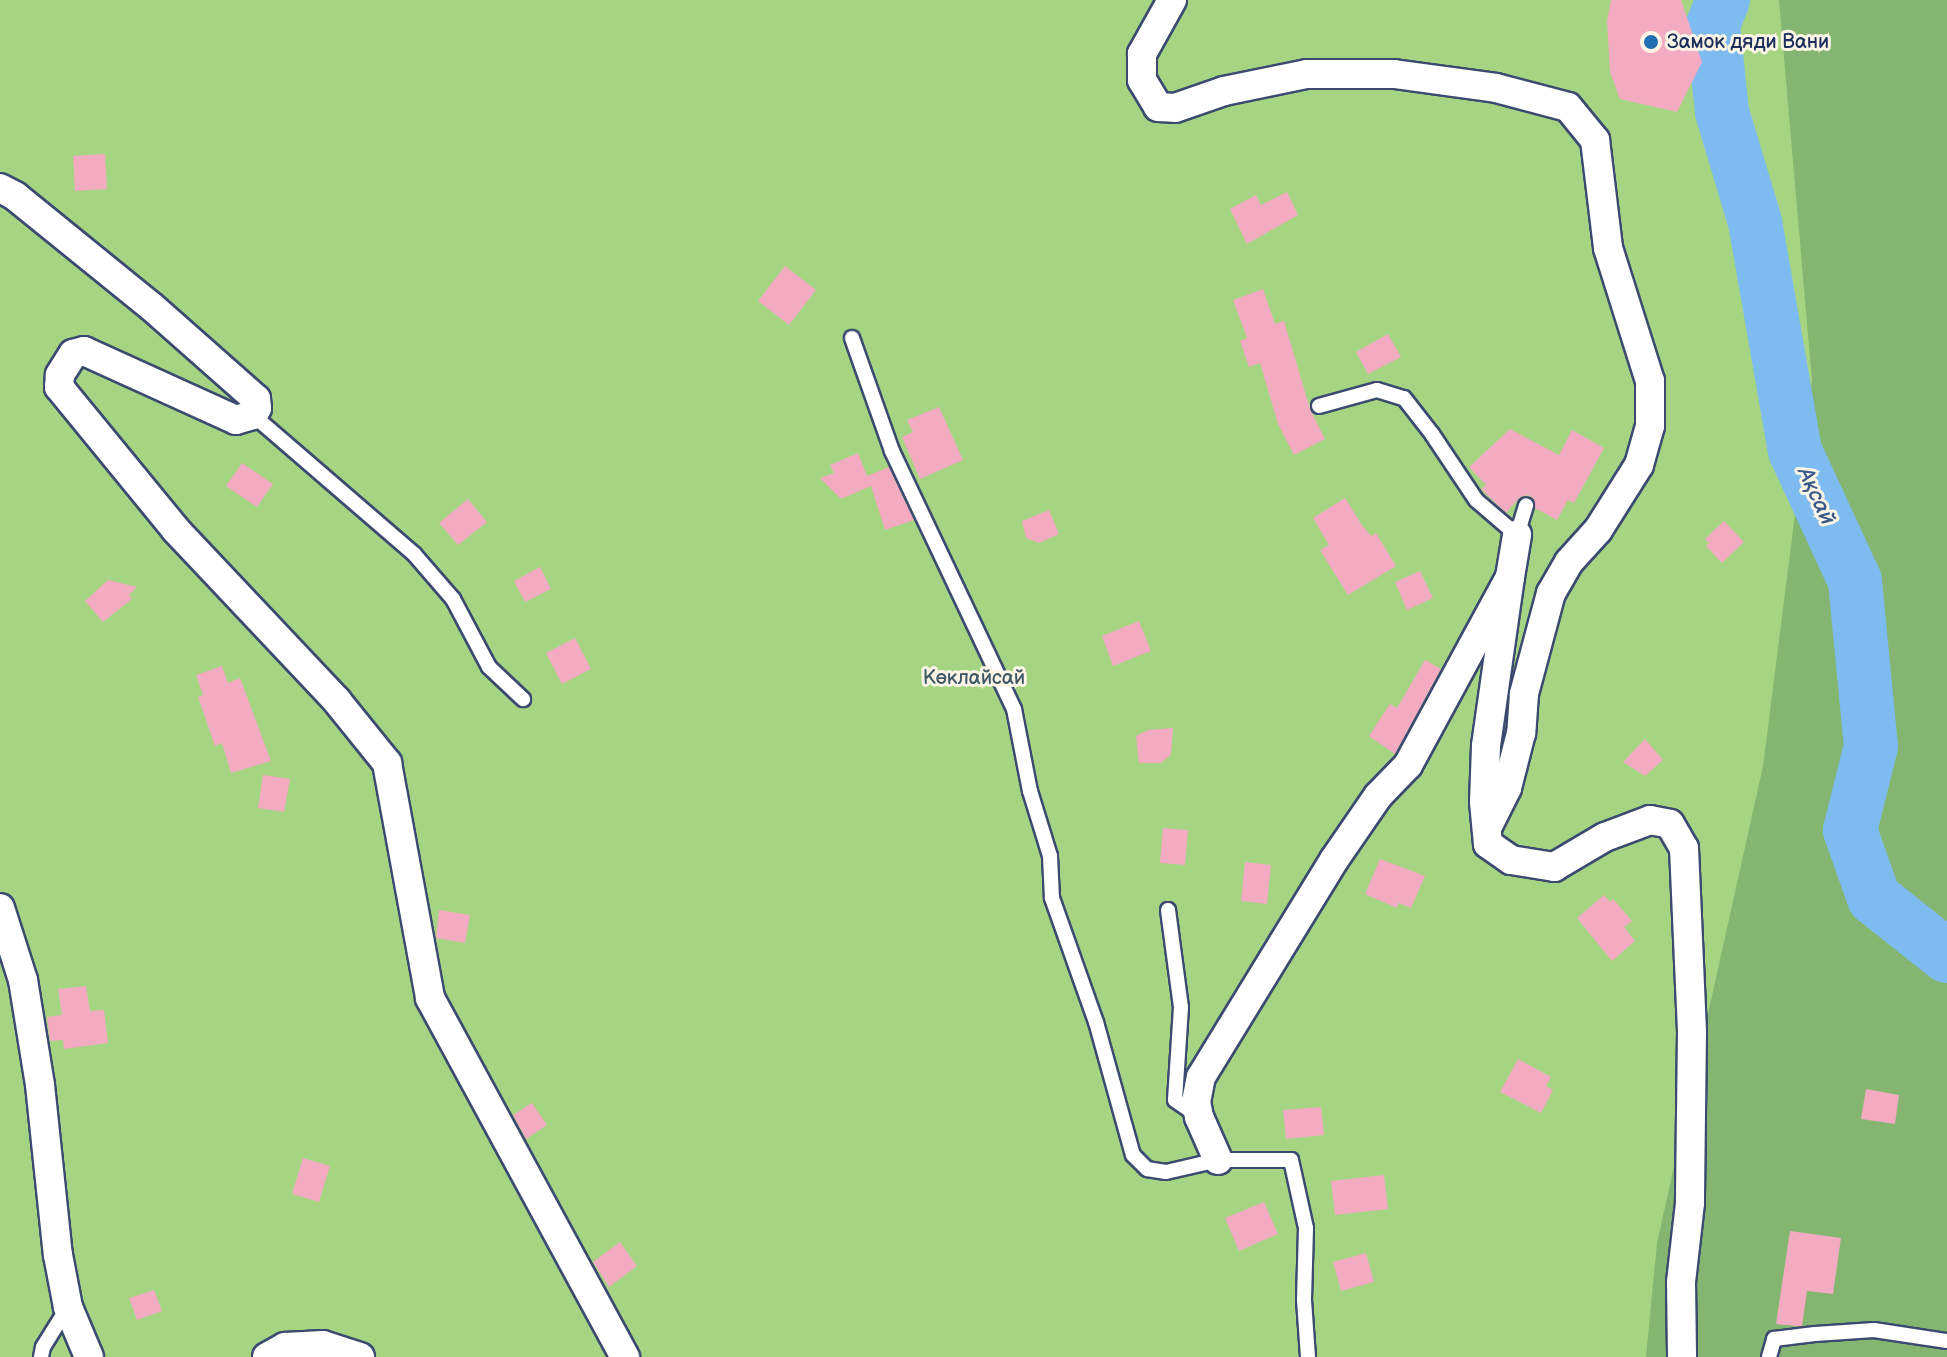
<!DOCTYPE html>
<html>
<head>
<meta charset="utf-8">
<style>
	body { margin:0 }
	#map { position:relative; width:1947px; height:1357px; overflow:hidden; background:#f1ead0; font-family:"Balsamiq Sans",sans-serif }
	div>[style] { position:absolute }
	.green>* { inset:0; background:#a5d583 }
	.forest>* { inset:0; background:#84b671 }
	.river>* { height:54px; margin:-27px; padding:0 27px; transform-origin:27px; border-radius:27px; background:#7dbbf1 }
	.building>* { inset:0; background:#f3abc2 }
	.roads { filter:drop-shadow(2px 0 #3b4b6f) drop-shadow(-2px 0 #3b4b6f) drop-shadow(0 2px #3b4b6f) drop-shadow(0 -2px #3b4b6f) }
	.lane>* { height:14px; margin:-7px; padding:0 7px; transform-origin:7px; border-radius:7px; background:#fff }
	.street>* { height:28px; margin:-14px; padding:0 14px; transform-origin:14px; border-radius:14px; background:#fff }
	.dots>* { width:22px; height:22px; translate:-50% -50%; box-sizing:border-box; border:4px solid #fcf5e5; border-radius:50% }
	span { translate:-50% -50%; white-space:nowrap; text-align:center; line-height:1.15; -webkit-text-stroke:6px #fcf5e5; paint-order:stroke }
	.poi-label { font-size:20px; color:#1b2f5e }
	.left { translate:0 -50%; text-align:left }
	.park-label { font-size:20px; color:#3e5867 }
	.water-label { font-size:22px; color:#38598a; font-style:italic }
</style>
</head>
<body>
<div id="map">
	<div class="green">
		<i style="clip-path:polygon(0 0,1947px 0,1947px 1357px,0 1357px)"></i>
	</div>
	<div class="forest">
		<i style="clip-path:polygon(1779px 0,1947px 0,1947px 1357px,1646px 1357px,1657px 1243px,1763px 766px,1812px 381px)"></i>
	</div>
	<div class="river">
		<i style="left:1723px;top:0;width:27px;rotate:112deg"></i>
		<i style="left:1713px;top:25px;width:87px;rotate:84.1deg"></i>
		<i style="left:1722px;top:112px;width:115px;rotate:73.3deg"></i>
		<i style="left:1755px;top:222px;width:232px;rotate:80.1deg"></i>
		<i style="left:1795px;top:451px;width:143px;rotate:65.2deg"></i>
		<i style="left:1855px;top:581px;width:166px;rotate:84.5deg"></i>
		<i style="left:1871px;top:746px;width:87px;rotate:104deg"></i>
		<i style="left:1850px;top:830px;width:72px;rotate:70.6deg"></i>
		<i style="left:1874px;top:898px;width:93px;rotate:38.5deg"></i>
	</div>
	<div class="building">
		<i style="clip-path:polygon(1611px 0,1681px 0,1702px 62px,1677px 112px,1620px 99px,1610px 72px,1607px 21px)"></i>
		<i style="clip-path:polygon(105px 154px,107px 189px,75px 191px,73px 156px)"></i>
		<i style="clip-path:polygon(1287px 192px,1298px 215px,1247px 244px,1230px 209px,1256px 195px,1261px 205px)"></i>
		<i style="clip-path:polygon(785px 266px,816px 290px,789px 325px,758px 301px)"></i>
		<i style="clip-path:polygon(1263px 289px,1275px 324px,1284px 321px,1310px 409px,1325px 439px,1294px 455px,1278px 424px,1260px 363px,1249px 367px,1240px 341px,1247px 338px,1233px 300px)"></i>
		<i style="clip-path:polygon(1388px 334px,1401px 357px,1368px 374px,1356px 352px)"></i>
		<i style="clip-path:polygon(939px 407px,963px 460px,920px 479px,902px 437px,913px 432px,907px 420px)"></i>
		<i style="clip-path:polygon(1510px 429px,1559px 455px,1572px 430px,1604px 448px,1574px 503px,1568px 500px,1557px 520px,1535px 508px,1534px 499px,1528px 495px,1520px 497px,1506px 513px,1481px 489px,1486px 485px,1469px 467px)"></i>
		<i style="clip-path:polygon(858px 453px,867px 476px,889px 467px,914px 520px,885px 530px,871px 486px,841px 499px,820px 478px,834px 473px,830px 465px)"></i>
		<i style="clip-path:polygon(242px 463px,273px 484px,257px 507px,226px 486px)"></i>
		<i style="clip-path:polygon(1345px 498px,1362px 525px,1371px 536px,1376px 533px,1396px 566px,1348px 595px,1320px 550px,1329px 545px,1313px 518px)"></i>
		<i style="clip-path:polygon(468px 499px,487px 522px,458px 545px,439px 523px)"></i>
		<i style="clip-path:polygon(1049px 510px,1059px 534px,1039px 543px,1026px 538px,1022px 521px)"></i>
		<i style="clip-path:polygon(1724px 521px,1744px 542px,1722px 563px,1706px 546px,1709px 543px,1705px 539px)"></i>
		<i style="clip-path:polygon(540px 567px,551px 589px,525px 602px,514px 581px)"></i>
		<i style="clip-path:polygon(1420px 571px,1433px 598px,1407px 610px,1395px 582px)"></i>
		<i style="clip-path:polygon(108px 580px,137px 587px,129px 595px,132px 599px,103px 622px,85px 601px)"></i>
		<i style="clip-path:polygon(1139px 621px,1151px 651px,1113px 666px,1102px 636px)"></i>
		<i style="clip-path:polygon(575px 638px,591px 669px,562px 684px,546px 653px)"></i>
		<i style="clip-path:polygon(1425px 660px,1441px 669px,1395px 754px,1369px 736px,1390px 704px,1397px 708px)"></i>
		<i style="clip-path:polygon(222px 666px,228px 683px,240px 678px,271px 761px,231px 773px,222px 743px,215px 746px,198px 697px,203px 695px,196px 675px)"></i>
		<i style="clip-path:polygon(1173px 728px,1171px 755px,1161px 763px,1139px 763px,1136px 736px,1148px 730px)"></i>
		<i style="clip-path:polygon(1645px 739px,1663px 760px,1645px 776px,1623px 762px)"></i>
		<i style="clip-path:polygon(263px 775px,290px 779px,284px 812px,258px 808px)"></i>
		<i style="clip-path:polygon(1163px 828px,1188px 830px,1185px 865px,1160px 863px)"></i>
		<i style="clip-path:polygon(1380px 859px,1425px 876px,1411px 908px,1399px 903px,1397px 908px,1365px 894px)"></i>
		<i style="clip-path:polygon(1245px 862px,1271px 865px,1267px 904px,1241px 901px)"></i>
		<i style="clip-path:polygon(1604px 895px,1610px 902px,1613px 899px,1632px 921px,1624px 927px,1635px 941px,1612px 961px,1577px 918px)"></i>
		<i style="clip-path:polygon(439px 910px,470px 915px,465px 943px,436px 938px)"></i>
		<i style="clip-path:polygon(86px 986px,90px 1011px,104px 1010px,108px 1043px,64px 1049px,63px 1040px,50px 1041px,47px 1017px,62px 1015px,58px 989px)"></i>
		<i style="clip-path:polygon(1518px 1059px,1551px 1077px,1546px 1086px,1553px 1090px,1541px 1113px,1500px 1092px)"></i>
		<i style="clip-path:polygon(1866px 1089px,1899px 1095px,1895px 1124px,1861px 1119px)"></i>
		<i style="clip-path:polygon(532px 1103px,547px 1125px,526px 1139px,513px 1115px)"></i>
		<i style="clip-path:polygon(1321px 1107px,1324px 1135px,1286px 1139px,1283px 1110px)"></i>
		<i style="clip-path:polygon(303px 1158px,330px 1166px,319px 1202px,292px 1194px)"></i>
		<i style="clip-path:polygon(1384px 1175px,1388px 1209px,1335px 1215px,1331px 1181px)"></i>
		<i style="clip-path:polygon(1264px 1202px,1278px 1234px,1239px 1251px,1225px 1218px)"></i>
		<i style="clip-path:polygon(1790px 1231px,1841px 1238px,1833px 1294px,1807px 1291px,1802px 1326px,1797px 1326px,1776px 1324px)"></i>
		<i style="clip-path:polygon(620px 1242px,637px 1266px,609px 1287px,593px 1262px)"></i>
		<i style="clip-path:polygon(1366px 1253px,1374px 1282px,1341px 1291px,1333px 1262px)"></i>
		<i style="clip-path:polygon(154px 1290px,162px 1311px,137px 1320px,129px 1298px)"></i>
	</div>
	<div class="roads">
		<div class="lane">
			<i style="left:852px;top:338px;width:120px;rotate:70.5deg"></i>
			<i style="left:892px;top:451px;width:285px;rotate:64.7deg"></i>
			<i style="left:1014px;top:709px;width:84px;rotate:79deg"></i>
			<i style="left:1030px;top:791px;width:68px;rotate:72.9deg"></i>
			<i style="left:1050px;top:856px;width:42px;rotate:87.3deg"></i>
			<i style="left:1052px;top:898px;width:132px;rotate:70.5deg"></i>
			<i style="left:1096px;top:1022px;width:138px;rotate:74.5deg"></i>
			<i style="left:1133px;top:1155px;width:20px;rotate:45deg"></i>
			<i style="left:1147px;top:1169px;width:19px;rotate:9deg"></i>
			<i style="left:1166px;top:1172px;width:53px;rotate:-13deg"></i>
			<i style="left:1218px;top:1160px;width:73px"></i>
			<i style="left:1291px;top:1160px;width:70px;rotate:77.6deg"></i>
			<i style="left:1306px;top:1228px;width:72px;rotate:91.6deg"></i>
			<i style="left:1304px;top:1300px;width:57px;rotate:86deg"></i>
			<i style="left:1319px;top:406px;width:60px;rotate:-15.4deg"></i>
			<i style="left:1377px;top:390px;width:28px;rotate:17deg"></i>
			<i style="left:1404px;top:398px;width:46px;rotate:52.1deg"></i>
			<i style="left:1432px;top:434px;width:79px;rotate:56.3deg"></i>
			<i style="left:1476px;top:500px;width:54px;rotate:40.5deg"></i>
			<i style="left:1517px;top:535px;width:31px;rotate:-73deg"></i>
			<i style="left:253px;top:415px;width:213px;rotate:40.8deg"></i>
			<i style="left:414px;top:554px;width:60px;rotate:49.1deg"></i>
			<i style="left:453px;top:599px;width:77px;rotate:62.1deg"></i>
			<i style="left:489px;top:667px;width:47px;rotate:43.3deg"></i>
			<i style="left:1168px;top:910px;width:98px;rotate:82.4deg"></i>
			<i style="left:1181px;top:1007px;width:93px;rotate:93.7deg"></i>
			<i style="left:1175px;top:1100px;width:29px;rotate:35deg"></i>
			<i style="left:41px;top:1357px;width:10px;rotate:-79deg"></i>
			<i style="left:43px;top:1347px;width:47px;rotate:-58deg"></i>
			<i style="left:1769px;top:1357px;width:19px;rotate:-74deg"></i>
			<i style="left:1774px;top:1339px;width:41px;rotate:-7deg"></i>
			<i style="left:1815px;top:1334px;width:59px;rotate:-3.9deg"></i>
			<i style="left:1874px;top:1330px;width:74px;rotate:8.6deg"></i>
		</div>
		<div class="street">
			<i style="left:1172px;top:0;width:62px;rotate:119.1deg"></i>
			<i style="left:1142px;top:54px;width:26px;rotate:90deg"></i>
			<i style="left:1142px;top:80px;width:31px;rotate:59deg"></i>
			<i style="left:1158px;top:107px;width:17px;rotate:3deg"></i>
			<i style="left:1175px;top:108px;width:52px;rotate:-19.1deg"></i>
			<i style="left:1224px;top:91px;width:85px;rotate:-11.6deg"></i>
			<i style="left:1307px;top:74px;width:87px"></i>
			<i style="left:1394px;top:74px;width:103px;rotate:7.8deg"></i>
			<i style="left:1496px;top:88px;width:74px;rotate:14.8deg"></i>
			<i style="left:1568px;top:107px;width:43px;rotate:50.7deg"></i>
			<i style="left:1595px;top:140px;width:109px;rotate:83.1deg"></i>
			<i style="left:1608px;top:248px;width:139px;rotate:72.5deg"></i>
			<i style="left:1650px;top:381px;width:45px;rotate:90deg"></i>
			<i style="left:1650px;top:426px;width:41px;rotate:105.8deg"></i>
			<i style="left:1639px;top:465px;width:77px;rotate:122.2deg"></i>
			<i style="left:1598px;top:530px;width:43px;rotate:132.2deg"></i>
			<i style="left:1569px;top:562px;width:36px;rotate:120deg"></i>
			<i style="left:1551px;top:593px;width:105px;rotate:105deg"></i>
			<i style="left:1524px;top:694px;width:39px;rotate:94deg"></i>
			<i style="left:1521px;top:733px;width:57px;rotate:104.3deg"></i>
			<i style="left:1507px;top:788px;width:45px;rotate:116.6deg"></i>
			<i style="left:0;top:188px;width:17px;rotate:28deg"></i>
			<i style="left:15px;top:196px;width:176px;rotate:39deg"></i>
			<i style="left:152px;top:307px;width:139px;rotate:41.5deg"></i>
			<i style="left:256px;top:399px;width:9px;rotate:84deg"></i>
			<i style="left:257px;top:408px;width:8px;rotate:120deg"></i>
			<i style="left:253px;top:415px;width:18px;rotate:164deg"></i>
			<i style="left:236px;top:420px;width:167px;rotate:-155.6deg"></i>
			<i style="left:84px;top:351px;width:11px;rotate:165deg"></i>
			<i style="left:73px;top:354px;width:25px;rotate:122deg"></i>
			<i style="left:60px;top:375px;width:12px;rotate:95deg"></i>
			<i style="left:59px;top:387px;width:185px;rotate:50.7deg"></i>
			<i style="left:176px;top:530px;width:235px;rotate:46.7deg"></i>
			<i style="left:337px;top:701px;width:80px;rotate:51.1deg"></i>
			<i style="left:387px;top:763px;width:239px;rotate:79.6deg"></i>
			<i style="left:430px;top:998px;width:409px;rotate:61.5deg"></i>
			<i style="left:1510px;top:577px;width:171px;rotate:98.1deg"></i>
			<i style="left:1486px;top:746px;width:56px;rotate:92deg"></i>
			<i style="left:1484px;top:802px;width:42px;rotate:84.6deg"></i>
			<i style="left:1488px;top:844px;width:28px;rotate:35deg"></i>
			<i style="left:1511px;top:860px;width:44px;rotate:9.2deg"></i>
			<i style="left:1554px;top:867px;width:59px;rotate:-30.5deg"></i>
			<i style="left:1605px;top:837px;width:48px;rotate:-20.7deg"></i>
			<i style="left:1650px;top:820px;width:20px;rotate:11deg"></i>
			<i style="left:1670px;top:824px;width:28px;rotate:60deg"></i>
			<i style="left:1684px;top:848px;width:184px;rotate:87.5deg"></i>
			<i style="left:1692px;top:1032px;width:171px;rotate:90.7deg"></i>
			<i style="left:1690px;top:1203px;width:80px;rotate:96.5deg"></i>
			<i style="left:1681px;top:1282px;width:75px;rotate:89.2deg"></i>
			<i style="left:0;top:908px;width:76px;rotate:72.3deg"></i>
			<i style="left:23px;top:980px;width:106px;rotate:80.8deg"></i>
			<i style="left:40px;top:1085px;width:171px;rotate:84deg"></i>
			<i style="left:58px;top:1255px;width:53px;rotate:79.1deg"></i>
			<i style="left:68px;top:1307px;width:54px;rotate:67.2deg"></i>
			<i style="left:1218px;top:1160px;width:47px;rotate:-113.8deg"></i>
			<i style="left:1199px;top:1117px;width:15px;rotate:-101deg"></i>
			<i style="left:1196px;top:1102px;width:25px;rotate:-79deg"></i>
			<i style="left:1201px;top:1077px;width:255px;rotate:-58.5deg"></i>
			<i style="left:1334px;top:860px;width:78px;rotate:-55.5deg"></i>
			<i style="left:1378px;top:796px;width:43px;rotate:-45.9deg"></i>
			<i style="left:1408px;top:765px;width:214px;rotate:-61.5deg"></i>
			<i style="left:1510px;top:577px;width:43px;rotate:-80.5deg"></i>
			<i style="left:267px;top:1357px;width:21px;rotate:-29deg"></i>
			<i style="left:285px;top:1347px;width:38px;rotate:-3deg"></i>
			<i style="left:323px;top:1345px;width:39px;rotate:18deg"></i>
		</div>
	</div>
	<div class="dots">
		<i style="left:1651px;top:42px;background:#1f6fb2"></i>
	</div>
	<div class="poi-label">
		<span class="left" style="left:1667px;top:42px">Замок дяди Вани</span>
	</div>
	<div class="park-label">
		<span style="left:974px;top:678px">Көклайсай</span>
	</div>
	<div class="water-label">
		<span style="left:1816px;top:496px;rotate:65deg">Ақсай</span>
	</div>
</div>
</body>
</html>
